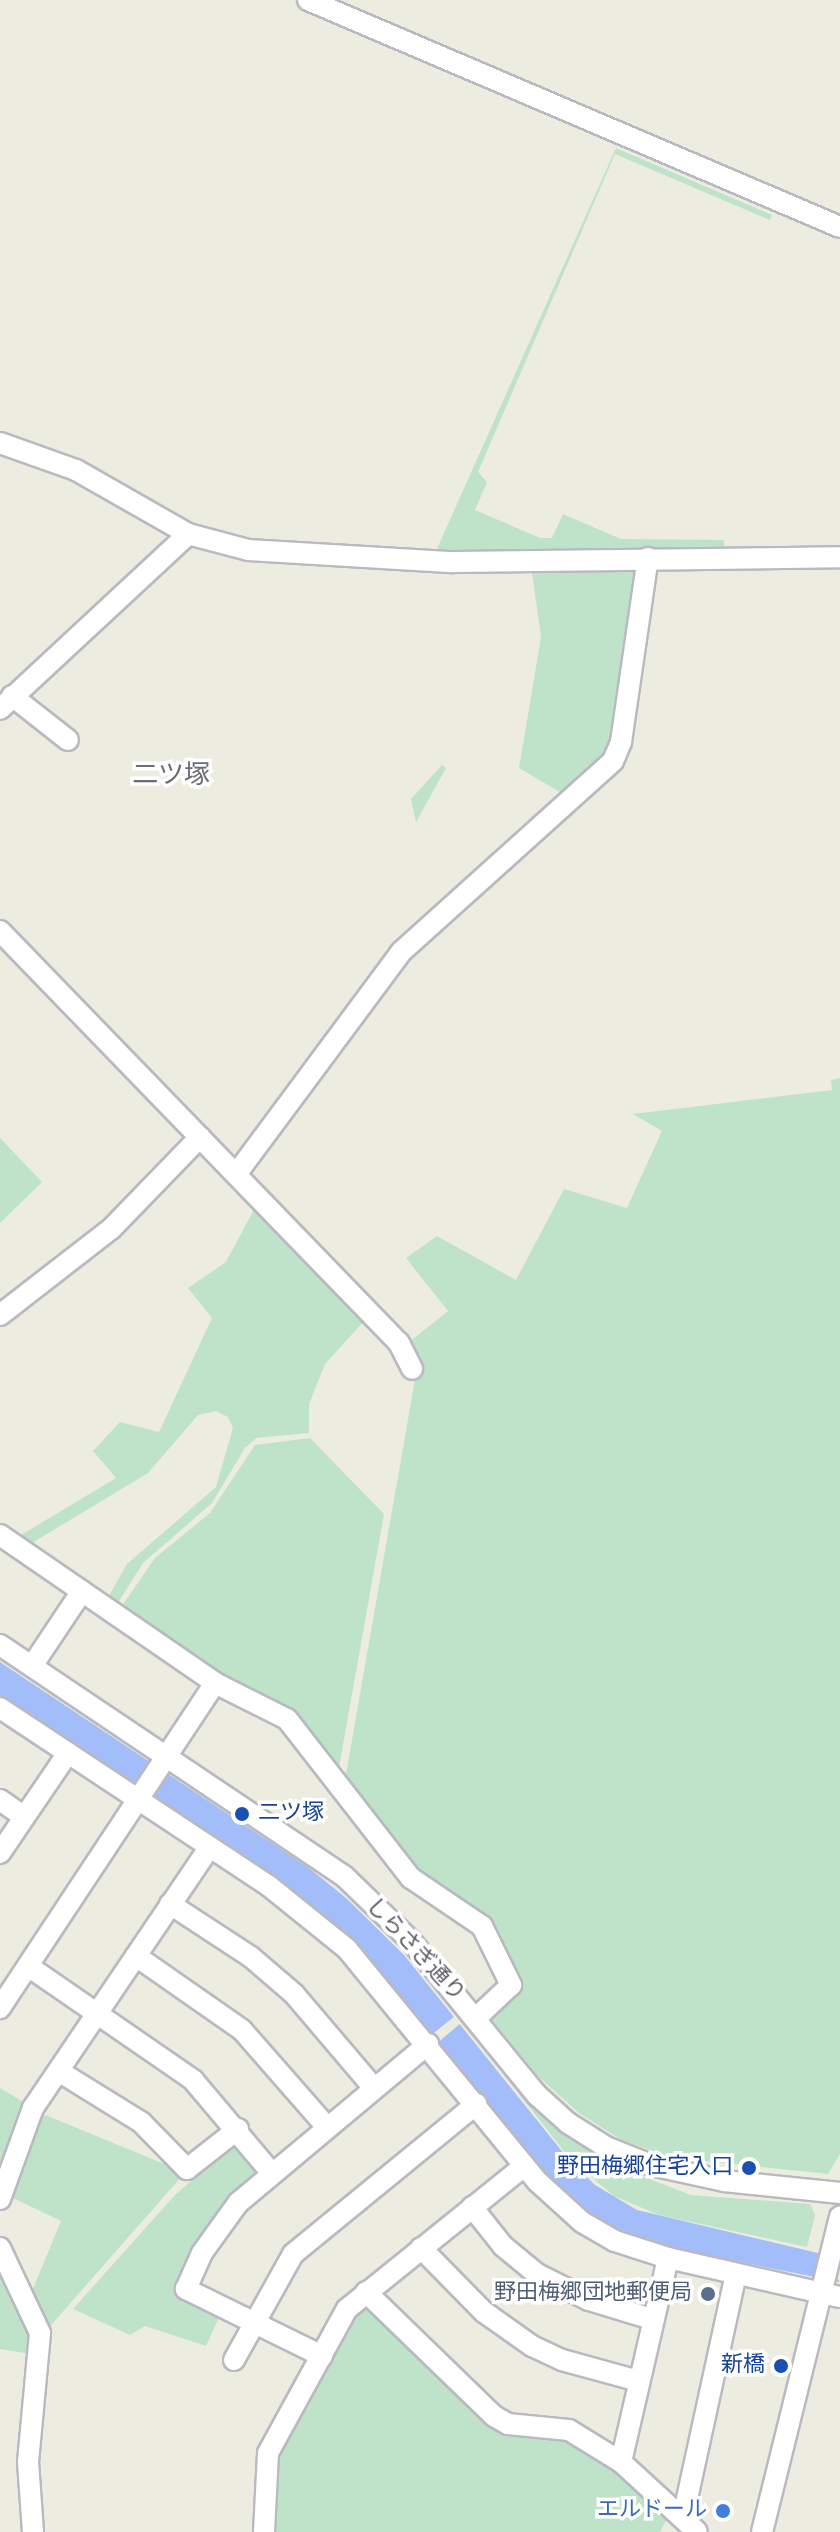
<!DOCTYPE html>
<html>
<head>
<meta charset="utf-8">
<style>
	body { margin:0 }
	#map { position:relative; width:840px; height:2532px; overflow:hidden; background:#ecece1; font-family:Overpass,"Noto Sans JP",sans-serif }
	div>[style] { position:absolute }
	.green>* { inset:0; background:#bfe3c8 }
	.water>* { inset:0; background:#a3bdfa }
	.pier>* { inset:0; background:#ecece1 }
	.roads { filter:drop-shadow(2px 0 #b9b9c0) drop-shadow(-2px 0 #b9b9c0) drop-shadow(0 2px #b9b9c0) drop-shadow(0 -2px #b9b9c0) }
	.minor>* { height:20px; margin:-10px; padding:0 10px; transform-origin:10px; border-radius:10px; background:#fff }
	.dots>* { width:22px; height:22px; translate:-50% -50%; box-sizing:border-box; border:4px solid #fff; border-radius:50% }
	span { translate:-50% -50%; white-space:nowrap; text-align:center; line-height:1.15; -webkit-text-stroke:7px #fff; paint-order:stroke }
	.transit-label { font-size:22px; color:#164399 }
	.left { translate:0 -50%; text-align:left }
	.right { translate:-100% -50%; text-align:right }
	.street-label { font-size:22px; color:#5a5b62 }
	.service-label { font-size:22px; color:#4e5e75 }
	.shop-label { font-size:22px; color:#366cbe }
	.quarter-label { font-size:26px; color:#6b6d73 }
</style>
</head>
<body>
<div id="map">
	<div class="green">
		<i style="clip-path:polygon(616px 148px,772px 215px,770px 220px,615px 154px,478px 472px,487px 482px,475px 510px,540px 538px,552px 538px,563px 514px,621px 539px,724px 540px,724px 549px,436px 551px)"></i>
		<i style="clip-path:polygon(531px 566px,639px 568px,608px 754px,565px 795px,519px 768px,541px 637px)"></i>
		<i style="clip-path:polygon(442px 765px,446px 768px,416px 822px,411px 799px)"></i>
		<i style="clip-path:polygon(840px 1078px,840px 2154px,828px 2174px,669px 2157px,620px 2139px,579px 2113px,539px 2077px,489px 2016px,512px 1995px,466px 1903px,418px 1874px,345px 1780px,417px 1368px,408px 1343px,448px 1311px,406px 1258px,437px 1236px,516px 1280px,564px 1189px,627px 1208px,662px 1131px,633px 1114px,832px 1090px,831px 1080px)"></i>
		<i style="clip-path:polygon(0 1138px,42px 1182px,0 1223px)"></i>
		<i style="clip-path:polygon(257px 1204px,366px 1319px,325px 1364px,309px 1404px,309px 1433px,256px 1438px,245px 1448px,212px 1503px,143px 1563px,116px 1606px,107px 1599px,127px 1564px,216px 1487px,233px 1428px,228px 1417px,216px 1411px,198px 1415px,148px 1473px,27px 1546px,16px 1538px,116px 1478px,93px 1451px,120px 1422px,159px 1432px,212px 1318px,188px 1288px,226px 1262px)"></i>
		<i style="clip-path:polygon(310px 1438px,384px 1514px,338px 1773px,120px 1609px,155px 1558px,210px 1513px,255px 1445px)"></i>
		<i style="clip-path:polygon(512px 2085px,568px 2138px,631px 2172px,691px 2195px,810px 2204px,815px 2215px,807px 2247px,659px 2215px,614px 2196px,570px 2159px)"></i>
		<i style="clip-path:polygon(0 2088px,27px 2104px,0 2183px)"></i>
		<i style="clip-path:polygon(38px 2112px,179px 2170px,182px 2176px,45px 2332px,30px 2296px,61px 2221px,9px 2196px)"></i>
		<i style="clip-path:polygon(235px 2143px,257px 2171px,178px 2291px,221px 2313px,206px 2346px,145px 2326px,130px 2335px,73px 2309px,175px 2195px)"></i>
		<i style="clip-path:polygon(0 2255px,21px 2294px,36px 2355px,0 2349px)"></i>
		<i style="clip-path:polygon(364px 2303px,476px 2404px,567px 2435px,612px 2463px,669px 2515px,660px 2532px,267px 2532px,269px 2466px,348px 2318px)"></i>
	</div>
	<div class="water">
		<i style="clip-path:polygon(0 1662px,309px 1868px,346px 1898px,404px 1955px,565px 2155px,595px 2185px,637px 2210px,818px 2253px,840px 2282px,655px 2245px,597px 2221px,536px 2166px,385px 1978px,342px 1934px,255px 1866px,0 1697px)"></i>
	</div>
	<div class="pier">
		<i style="clip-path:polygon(455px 2016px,461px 2023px,436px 2044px,430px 2036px)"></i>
	</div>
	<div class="roads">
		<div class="minor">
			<i style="left:308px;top:0;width:578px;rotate:23.11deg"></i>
			<i style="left:0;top:443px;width:81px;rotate:19.6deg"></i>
			<i style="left:76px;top:470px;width:129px;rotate:29.7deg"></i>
			<i style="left:188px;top:534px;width:62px;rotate:14.9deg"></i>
			<i style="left:248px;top:550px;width:205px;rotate:3.4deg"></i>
			<i style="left:453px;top:562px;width:387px;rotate:-0.7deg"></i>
			<i style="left:12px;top:696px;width:71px;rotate:38.2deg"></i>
			<i style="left:0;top:709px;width:257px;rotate:-42.9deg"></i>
			<i style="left:0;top:931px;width:574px;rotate:45.92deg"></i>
			<i style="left:399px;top:1343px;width:29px;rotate:63deg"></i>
			<i style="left:237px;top:1173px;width:275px;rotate:-53.4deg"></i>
			<i style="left:401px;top:952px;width:285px;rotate:-42deg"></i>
			<i style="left:613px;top:761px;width:21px;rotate:-67deg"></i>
			<i style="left:621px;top:742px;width:186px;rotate:-81.7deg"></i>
			<i style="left:0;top:1315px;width:140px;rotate:-37.8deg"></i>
			<i style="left:111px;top:1229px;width:128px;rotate:-45.9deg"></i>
			<i style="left:0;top:1535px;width:261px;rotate:34.5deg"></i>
			<i style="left:215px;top:1683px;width:390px;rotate:123.5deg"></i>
			<i style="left:0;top:1645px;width:414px;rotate:33.9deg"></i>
			<i style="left:344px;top:1876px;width:95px;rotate:44.1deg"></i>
			<i style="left:412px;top:1942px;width:198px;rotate:50.8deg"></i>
			<i style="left:537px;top:2095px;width:42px;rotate:42.1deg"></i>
			<i style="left:568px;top:2123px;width:45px;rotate:32.3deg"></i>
			<i style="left:606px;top:2147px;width:48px;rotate:21.8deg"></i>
			<i style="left:651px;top:2165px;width:75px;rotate:12.4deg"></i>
			<i style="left:724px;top:2181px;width:117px;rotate:5.9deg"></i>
			<i style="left:32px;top:1666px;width:90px;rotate:-56.3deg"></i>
			<i style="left:215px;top:1683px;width:80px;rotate:26.6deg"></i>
			<i style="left:287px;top:1719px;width:202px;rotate:52.1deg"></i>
			<i style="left:411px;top:1878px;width:86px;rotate:34.1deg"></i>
			<i style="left:482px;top:1926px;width:66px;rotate:63.8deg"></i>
			<i style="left:511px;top:1985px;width:48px;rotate:136.7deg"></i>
			<i style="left:0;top:1708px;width:323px;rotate:33.5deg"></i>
			<i style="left:269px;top:1886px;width:100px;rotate:38.9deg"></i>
			<i style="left:347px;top:1949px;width:301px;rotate:50.7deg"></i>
			<i style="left:538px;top:2182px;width:59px;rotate:42.3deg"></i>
			<i style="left:582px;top:2222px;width:38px;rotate:30deg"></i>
			<i style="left:615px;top:2241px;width:56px;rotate:17.8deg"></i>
			<i style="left:668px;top:2258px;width:176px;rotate:12.8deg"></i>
			<i style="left:0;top:1800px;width:28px;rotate:35deg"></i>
			<i style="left:0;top:1853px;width:121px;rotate:-55.8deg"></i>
			<i style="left:170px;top:1904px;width:97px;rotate:33.2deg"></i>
			<i style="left:251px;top:1957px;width:57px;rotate:40.7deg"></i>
			<i style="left:294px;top:1994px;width:123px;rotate:49.6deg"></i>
			<i style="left:136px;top:1956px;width:129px;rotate:34.9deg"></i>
			<i style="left:242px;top:2030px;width:128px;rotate:48.8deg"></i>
			<i style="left:28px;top:1966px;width:201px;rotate:34.6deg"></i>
			<i style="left:193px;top:2080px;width:119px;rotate:49.8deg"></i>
			<i style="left:60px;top:2072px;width:95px;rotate:31.7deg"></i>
			<i style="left:141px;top:2122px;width:66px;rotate:45.6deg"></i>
			<i style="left:187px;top:2169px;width:65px;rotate:-38.1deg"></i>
			<i style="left:0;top:2199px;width:97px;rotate:-70.1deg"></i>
			<i style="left:33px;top:2108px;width:314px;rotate:-55.9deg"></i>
			<i style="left:472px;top:2207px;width:50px;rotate:51.5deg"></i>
			<i style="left:503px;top:2246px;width:44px;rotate:39.5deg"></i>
			<i style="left:537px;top:2274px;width:58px;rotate:26.6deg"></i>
			<i style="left:589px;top:2300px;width:66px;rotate:16.8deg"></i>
			<i style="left:0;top:2248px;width:94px;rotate:64.8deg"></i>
			<i style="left:40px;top:2333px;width:130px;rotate:95.3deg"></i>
			<i style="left:28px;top:2462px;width:70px;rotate:85.9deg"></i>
			<i style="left:421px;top:2248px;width:90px;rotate:45.5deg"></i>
			<i style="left:484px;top:2312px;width:59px;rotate:35.3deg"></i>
			<i style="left:532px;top:2346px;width:33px;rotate:25deg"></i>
			<i style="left:562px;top:2360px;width:79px;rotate:15.4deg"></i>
			<i style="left:366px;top:2292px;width:178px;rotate:44.1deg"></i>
			<i style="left:494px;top:2416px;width:16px;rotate:30deg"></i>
			<i style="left:508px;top:2424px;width:61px;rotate:5.6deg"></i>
			<i style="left:569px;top:2430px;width:61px;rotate:31.6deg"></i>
			<i style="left:621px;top:2462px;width:103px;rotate:42.6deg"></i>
			<i style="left:322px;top:2356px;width:152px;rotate:-153.8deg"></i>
			<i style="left:186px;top:2289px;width:39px;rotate:-66deg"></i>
			<i style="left:202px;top:2253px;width:62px;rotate:-54.2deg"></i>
			<i style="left:238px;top:2203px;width:248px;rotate:-39.9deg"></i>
			<i style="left:234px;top:2360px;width:121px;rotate:-60.9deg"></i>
			<i style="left:293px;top:2254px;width:237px;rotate:-39.3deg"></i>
			<i style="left:621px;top:2462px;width:209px;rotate:-77deg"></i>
			<i style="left:683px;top:2517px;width:249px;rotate:-77.7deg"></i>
			<i style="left:264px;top:2532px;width:79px;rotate:-87.1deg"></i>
			<i style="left:268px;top:2453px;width:164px;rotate:-61.3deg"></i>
			<i style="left:347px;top:2309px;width:228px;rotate:-38.9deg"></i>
			<i style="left:762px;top:2532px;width:325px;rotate:-76.1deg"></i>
		</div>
	</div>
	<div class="dots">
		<i style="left:242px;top:1814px;background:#1a4fb4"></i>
		<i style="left:749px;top:2168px;background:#1a4fb4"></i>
		<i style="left:708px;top:2294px;background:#5c6f8a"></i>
		<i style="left:781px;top:2366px;background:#1a4fb4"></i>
		<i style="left:723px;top:2511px;background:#3f7fe0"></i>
	</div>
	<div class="transit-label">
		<span class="left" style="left:258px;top:1814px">二ツ塚</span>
		<span class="right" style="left:733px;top:2168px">野田梅郷住宅入口</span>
		<span class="right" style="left:765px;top:2366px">新橋</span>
	</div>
	<div class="street-label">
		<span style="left:415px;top:1950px;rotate:47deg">しらさぎ通り</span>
	</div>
	<div class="service-label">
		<span class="right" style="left:692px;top:2294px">野田梅郷団地郵便局</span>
	</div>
	<div class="shop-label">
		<span class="right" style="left:707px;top:2511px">エルドール</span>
	</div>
	<div class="quarter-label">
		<span style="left:171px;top:777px">二ツ塚</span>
	</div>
</div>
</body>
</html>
